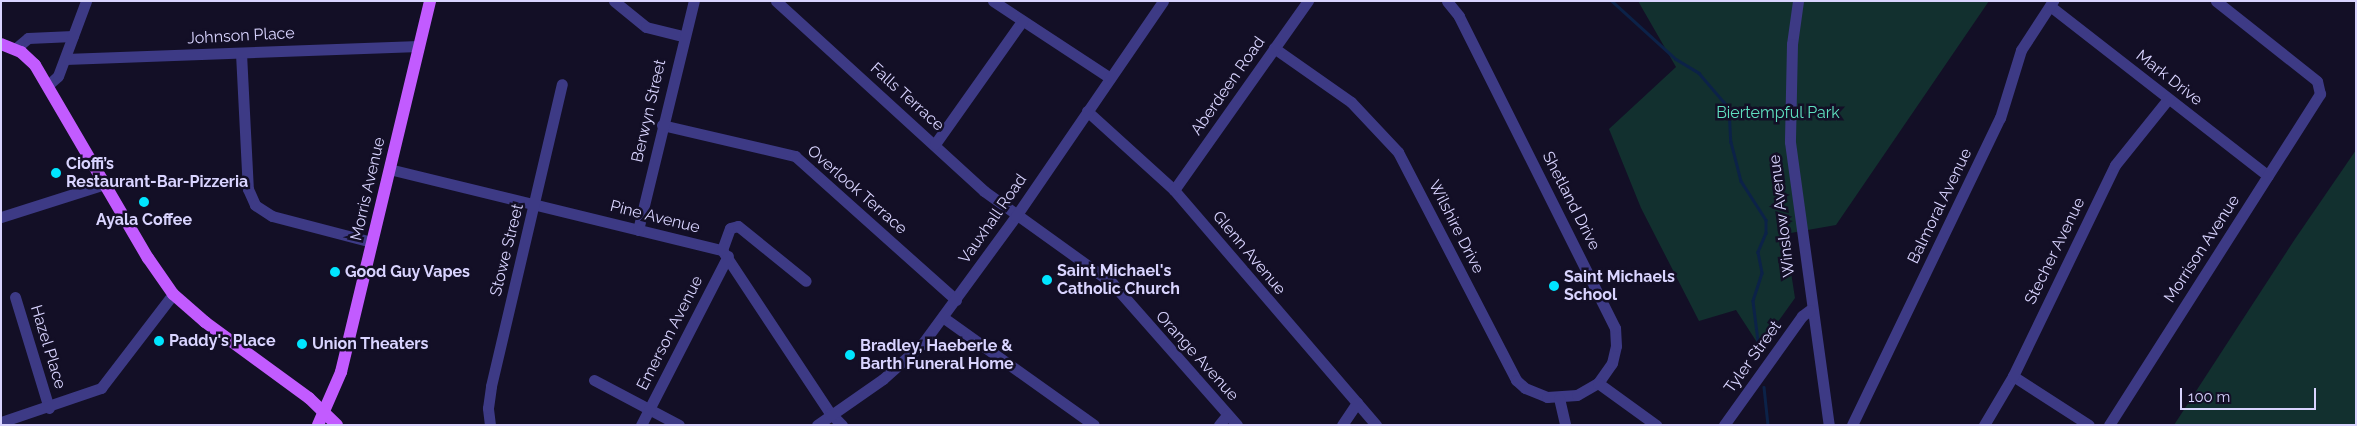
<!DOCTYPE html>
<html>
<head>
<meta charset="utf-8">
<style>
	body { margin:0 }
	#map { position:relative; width:2357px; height:426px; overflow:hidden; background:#130f26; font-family:Raleway,sans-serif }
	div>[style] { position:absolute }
	.green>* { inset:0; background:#12302f }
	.stream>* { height:2.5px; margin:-1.25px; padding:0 1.25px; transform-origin:1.25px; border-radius:1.25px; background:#0c2248 }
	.minor>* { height:11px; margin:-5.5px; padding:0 5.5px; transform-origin:5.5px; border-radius:5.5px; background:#3d3a85 }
	.major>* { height:12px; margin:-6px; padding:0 6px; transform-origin:6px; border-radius:6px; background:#c25bff }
	.dots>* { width:14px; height:14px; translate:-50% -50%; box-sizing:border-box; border:2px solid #130f26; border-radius:50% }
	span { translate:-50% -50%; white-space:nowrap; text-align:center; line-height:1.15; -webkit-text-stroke:5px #130f26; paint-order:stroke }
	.street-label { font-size:16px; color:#d9d4ff }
	.park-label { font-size:16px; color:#5fe0c0 }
	.poi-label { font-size:16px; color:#d9d4ff; font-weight:700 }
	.left { translate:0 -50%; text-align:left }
	.frame { position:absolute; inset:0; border:2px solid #d9d4ff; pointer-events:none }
	.scale { position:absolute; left:2180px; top:388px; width:136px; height:22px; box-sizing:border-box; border:2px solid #d9d4ff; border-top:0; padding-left:6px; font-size:15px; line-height:18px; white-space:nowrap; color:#d9d4ff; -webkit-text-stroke:4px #130f26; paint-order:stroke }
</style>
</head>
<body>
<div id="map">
	<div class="green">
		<i style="clip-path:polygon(1638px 1px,1989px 1px,1836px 225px,1785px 234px,1795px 298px,1760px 347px,1736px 310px,1699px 321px,1641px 208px,1609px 129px,1676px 67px)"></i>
		<i style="clip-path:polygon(2356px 150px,2356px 425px,2174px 425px,2295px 239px)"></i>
	</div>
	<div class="stream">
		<i style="left:1612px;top:1px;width:86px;rotate:42.2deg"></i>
		<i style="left:1676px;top:59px;width:27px;rotate:31deg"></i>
		<i style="left:1699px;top:73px;width:46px;rotate:49.4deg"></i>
		<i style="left:1729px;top:108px;width:34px;rotate:87deg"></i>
		<i style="left:1731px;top:142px;width:40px;rotate:75.6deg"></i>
		<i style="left:1741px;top:181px;width:46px;rotate:57.3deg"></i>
		<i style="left:1766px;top:220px;width:13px;rotate:90deg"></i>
		<i style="left:1766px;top:233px;width:21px;rotate:113deg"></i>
		<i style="left:1758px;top:252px;width:21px;rotate:79deg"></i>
		<i style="left:1762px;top:273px;width:29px;rotate:108deg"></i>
		<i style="left:1753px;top:301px;width:56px;rotate:82.9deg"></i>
		<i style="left:1764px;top:387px;width:38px;rotate:84deg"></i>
	</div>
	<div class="minor">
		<i style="left:614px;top:1px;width:41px;rotate:39.1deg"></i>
		<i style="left:646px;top:27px;width:38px;rotate:14deg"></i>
		<i style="left:776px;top:1px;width:282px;rotate:42.4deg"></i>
		<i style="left:984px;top:191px;width:158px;rotate:35.7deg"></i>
		<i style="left:1112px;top:283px;width:189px;rotate:48.6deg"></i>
		<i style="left:993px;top:1px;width:140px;rotate:33.3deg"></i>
		<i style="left:1798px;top:1px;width:43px;rotate:97.9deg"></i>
		<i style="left:1792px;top:44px;width:98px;rotate:91.2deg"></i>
		<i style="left:1790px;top:142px;width:286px;rotate:82.2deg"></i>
		<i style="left:2050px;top:6px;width:276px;rotate:37.9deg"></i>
		<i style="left:1274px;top:48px;width:94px;rotate:35deg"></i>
		<i style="left:1351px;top:102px;width:69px;rotate:46.8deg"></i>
		<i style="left:1398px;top:152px;width:257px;rotate:62.6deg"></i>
		<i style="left:1516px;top:380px;width:12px;rotate:42deg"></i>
		<i style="left:1525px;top:388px;width:24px;rotate:22deg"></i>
		<i style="left:1547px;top:397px;width:30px;rotate:-4deg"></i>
		<i style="left:1577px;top:395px;width:24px;rotate:-30deg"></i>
		<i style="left:1598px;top:383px;width:24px;rotate:-55deg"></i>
		<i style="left:1612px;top:363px;width:17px;rotate:-77deg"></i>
		<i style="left:1616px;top:346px;width:18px;rotate:-93deg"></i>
		<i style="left:1615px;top:328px;width:349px;rotate:-116.6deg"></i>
		<i style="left:1459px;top:16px;width:19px;rotate:-129deg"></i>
		<i style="left:15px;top:49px;width:17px;rotate:-40deg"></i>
		<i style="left:28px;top:38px;width:45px;rotate:-2.5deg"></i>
		<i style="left:241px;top:53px;width:136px;rotate:87.1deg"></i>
		<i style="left:248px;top:189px;width:17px;rotate:66deg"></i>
		<i style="left:255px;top:205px;width:20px;rotate:33deg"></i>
		<i style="left:272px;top:216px;width:103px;rotate:14.6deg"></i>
		<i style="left:65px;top:59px;width:354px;rotate:-2.1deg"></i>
		<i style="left:48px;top:85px;width:13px;rotate:-42deg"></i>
		<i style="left:58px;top:76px;width:80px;rotate:-69.5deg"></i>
		<i style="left:1087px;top:111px;width:118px;rotate:42.2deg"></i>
		<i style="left:1174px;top:190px;width:310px;rotate:49.3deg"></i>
		<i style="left:662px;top:125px;width:137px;rotate:13.1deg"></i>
		<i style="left:795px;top:156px;width:216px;rotate:41.8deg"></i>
		<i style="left:935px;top:144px;width:151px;rotate:-54.7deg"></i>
		<i style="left:389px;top:169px;width:343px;rotate:13.7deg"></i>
		<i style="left:722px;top:250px;width:196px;rotate:56.5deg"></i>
		<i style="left:830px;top:413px;width:17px;rotate:45deg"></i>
		<i style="left:1174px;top:190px;width:232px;rotate:-54.7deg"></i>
		<i style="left:1px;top:217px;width:109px;rotate:-17.6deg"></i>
		<i style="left:638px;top:230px;width:236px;rotate:-76.3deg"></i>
		<i style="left:722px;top:250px;width:23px;rotate:-70deg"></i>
		<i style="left:730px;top:228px;width:8px;rotate:-14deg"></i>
		<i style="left:738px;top:226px;width:87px;rotate:39deg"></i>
		<i style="left:15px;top:297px;width:116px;rotate:73deg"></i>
		<i style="left:944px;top:318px;width:184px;rotate:35.5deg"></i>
		<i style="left:2013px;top:376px;width:90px;rotate:32.8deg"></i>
		<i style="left:594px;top:380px;width:96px;rotate:27.9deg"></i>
		<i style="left:1598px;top:383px;width:72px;rotate:35.9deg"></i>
		<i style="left:1559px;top:398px;width:28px;rotate:77deg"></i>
		<i style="left:1px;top:422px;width:106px;rotate:-18.8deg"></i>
		<i style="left:101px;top:388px;width:118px;rotate:-52.5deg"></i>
		<i style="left:490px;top:425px;width:17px;rotate:-97deg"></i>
		<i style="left:488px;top:408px;width:22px;rotate:-82deg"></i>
		<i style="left:491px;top:386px;width:310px;rotate:-76.8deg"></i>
		<i style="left:641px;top:425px;width:190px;rotate:-62.8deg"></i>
		<i style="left:817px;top:425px;width:80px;rotate:-34.9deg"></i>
		<i style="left:883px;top:379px;width:54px;rotate:-42deg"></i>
		<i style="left:923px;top:343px;width:157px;rotate:-53.8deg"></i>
		<i style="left:1016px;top:216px;width:260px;rotate:-55.6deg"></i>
		<i style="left:1219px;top:425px;width:13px;rotate:-51deg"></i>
		<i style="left:1342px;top:425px;width:27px;rotate:-56deg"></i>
		<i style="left:1724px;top:425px;width:134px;rotate:-54.4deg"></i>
		<i style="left:1802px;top:316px;width:10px;rotate:-37deg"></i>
		<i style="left:1852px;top:425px;width:341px;rotate:-64.3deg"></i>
		<i style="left:2000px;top:118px;width:71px;rotate:-72.8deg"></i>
		<i style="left:2021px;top:50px;width:59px;rotate:-56.9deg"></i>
		<i style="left:1984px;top:425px;width:57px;rotate:-59.4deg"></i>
		<i style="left:2013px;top:376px;width:234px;rotate:-64.2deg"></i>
		<i style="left:2115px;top:165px;width:85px;rotate:-51.2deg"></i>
		<i style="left:2109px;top:425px;width:393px;rotate:-57.5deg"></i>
		<i style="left:2320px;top:94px;width:13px;rotate:-103deg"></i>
		<i style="left:2317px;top:81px;width:129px;rotate:-141.6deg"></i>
	</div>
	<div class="major">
		<i style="left:1px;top:44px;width:22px;rotate:22deg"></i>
		<i style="left:21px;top:52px;width:19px;rotate:43deg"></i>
		<i style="left:35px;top:65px;width:224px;rotate:59.7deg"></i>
		<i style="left:148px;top:258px;width:44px;rotate:55.2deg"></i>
		<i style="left:173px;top:294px;width:43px;rotate:41.2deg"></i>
		<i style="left:205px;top:322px;width:129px;rotate:36.2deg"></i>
		<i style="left:309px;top:398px;width:39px;rotate:44deg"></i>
		<i style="left:318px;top:425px;width:58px;rotate:-66.5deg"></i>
		<i style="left:341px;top:372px;width:382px;rotate:-76.5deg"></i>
	</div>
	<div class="dots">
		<i style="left:56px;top:173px;background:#00e5ff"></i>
		<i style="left:144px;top:202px;background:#00e5ff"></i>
		<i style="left:335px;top:272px;background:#00e5ff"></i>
		<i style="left:1047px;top:280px;background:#00e5ff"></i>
		<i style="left:1554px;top:286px;background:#00e5ff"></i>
		<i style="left:159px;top:341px;background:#00e5ff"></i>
		<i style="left:302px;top:344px;background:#00e5ff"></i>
		<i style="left:850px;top:355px;background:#00e5ff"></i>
	</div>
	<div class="street-label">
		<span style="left:241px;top:36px;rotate:-3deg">Johnson Place</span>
		<span style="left:2169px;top:78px;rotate:38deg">Mark Drive</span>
		<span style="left:1228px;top:86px;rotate:-55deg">Aberdeen Road</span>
		<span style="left:907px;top:97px;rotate:42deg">Falls Terrace</span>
		<span style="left:649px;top:111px;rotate:-77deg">Berwyn Street</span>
		<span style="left:368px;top:189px;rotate:-77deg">Morris Avenue</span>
		<span style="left:857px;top:190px;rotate:41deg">Overlook Terrace</span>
		<span style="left:1571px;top:201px;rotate:63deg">Shetland Drive</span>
		<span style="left:1940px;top:206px;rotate:-64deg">Balmoral Avenue</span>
		<span style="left:1782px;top:216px;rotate:-97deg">Winslow Avenue</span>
		<span style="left:655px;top:217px;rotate:14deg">Pine Avenue</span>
		<span style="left:993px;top:219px;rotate:-55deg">Vauxhall Road</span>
		<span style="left:1456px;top:227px;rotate:63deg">Wilshire Drive</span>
		<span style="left:2202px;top:249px;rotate:-57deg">Morrison Avenue</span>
		<span style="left:507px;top:250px;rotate:-76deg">Stowe Street</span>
		<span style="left:2055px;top:251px;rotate:-64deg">Stecher Avenue</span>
		<span style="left:1249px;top:253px;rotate:50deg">Glenn Avenue</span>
		<span style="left:670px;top:333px;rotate:-63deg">Emerson Avenue</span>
		<span style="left:48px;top:347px;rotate:73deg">Hazel Place</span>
		<span style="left:1197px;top:356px;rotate:48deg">Orange Avenue</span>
		<span style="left:1753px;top:357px;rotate:-54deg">Tyler Street</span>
	</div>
	<div class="park-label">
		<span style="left:1778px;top:113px">Biertempful Park</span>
	</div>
	<div class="poi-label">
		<span class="left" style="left:66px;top:173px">Cioffi’s<br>Restaurant-Bar-Pizzeria</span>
		<span style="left:144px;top:220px">Ayala Coffee</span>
		<span class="left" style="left:1057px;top:280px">Saint Michael's<br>Catholic Church</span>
		<span class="left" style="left:345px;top:272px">Good Guy Vapes</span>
		<span class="left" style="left:1564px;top:286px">Saint Michaels<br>School</span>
		<span class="left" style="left:169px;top:341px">Paddy's Place</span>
		<span class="left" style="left:312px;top:344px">Union Theaters</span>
		<span class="left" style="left:860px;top:355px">Bradley, Haeberle &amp;<br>Barth Funeral Home</span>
	</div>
	<div class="frame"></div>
	<div class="scale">100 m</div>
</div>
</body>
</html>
